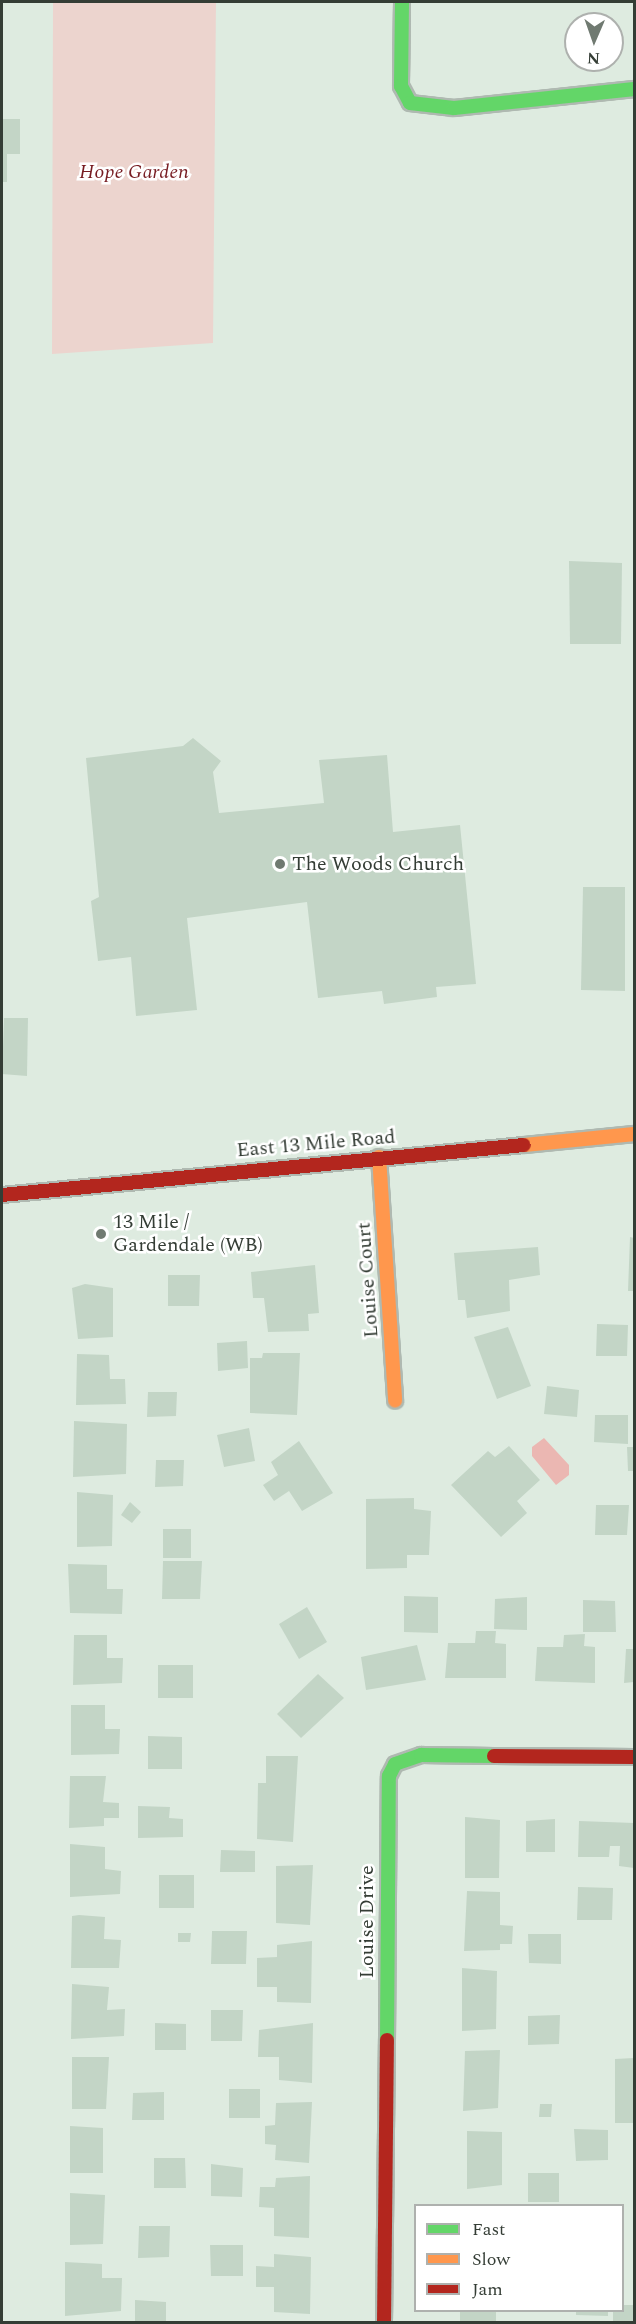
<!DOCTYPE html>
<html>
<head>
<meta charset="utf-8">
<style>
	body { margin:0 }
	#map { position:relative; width:636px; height:2324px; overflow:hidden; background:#deebe0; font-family:Spectral,serif }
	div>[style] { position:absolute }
	.green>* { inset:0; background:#ecd4ce }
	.water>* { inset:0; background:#ebb7b2 }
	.building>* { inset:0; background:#c3d5c6 }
	.roads { filter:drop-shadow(2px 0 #afb9b1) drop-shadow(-2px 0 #afb9b1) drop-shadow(0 2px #afb9b1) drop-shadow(0 -2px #afb9b1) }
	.fast>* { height:14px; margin:-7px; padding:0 7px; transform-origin:7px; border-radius:7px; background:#63d668 }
	.slow>* { height:14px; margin:-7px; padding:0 7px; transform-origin:7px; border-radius:7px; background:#ff974d }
	.jam>* { height:14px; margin:-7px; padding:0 7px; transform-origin:7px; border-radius:7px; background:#b3261e }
	.dots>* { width:16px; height:16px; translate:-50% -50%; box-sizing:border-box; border:3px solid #fff; border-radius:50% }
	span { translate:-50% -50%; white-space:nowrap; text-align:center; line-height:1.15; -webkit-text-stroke:5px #fff; paint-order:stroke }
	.park-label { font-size:20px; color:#771c22; font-style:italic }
	.poi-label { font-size:20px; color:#343d35 }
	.left { translate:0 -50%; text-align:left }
	.street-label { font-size:20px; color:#343d35 }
	.frame { position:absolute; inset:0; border:3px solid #343d35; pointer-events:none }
	.legend { position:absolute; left:414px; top:2204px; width:210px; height:108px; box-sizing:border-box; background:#fff; border:2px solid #aeb1ae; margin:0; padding:8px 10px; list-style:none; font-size:18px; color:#343d35 }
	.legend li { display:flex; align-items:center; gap:12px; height:30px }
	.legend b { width:30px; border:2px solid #aeb1ae }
	.north { position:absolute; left:564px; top:12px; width:60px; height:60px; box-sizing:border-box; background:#fff; border:2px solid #aeb1ae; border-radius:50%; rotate:182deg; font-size:16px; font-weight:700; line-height:24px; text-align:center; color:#343d35 }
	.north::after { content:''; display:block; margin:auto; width:21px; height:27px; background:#707a71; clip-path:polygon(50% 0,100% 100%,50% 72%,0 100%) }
</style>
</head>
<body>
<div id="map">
	<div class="green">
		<i style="clip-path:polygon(53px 2px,216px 2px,213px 343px,52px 354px)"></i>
	</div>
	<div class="water">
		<i style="clip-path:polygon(544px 1438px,569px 1465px,569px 1475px,556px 1485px,532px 1456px,532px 1447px)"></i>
	</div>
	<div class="building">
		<i style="clip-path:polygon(2px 119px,20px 119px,20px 154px,7px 154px,7px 182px,2px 182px)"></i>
		<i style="clip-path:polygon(569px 561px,622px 563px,621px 644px,570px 644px)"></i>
		<i style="clip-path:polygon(193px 738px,221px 761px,213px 772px,219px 813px,324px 803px,319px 760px,387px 755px,393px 832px,460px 825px,476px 984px,436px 987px,437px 997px,384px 1004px,382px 991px,318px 998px,307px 902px,187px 918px,197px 1010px,136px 1016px,131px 957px,98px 961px,91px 901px,99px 897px,86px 758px,183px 746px)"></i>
		<i style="clip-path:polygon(583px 887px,625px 887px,625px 991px,581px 990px)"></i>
		<i style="clip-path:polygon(4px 1018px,28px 1018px,27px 1076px,2px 1074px)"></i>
		<i style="clip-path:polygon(630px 1237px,634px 1238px,634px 1291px,628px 1291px)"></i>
		<i style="clip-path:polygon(538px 1247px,540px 1275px,509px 1280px,510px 1311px,467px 1318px,465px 1300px,458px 1300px,454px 1253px)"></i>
		<i style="clip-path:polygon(315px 1265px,319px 1313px,308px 1314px,309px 1331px,268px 1332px,264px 1298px,253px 1298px,251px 1272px)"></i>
		<i style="clip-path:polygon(168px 1275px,200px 1275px,199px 1306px,168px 1306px)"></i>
		<i style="clip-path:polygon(85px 1284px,113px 1288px,113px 1337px,78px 1339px,72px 1288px)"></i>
		<i style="clip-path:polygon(597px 1324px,628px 1325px,627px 1356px,596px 1356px)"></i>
		<i style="clip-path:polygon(508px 1327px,531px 1386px,497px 1399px,474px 1337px)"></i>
		<i style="clip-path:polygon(247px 1341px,248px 1368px,218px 1371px,217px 1343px)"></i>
		<i style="clip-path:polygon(263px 1353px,300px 1353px,297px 1415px,250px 1413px,250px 1358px,262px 1358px)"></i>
		<i style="clip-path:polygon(77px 1354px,109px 1355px,110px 1379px,125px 1379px,126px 1404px,76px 1405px)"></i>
		<i style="clip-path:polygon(547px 1386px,579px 1390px,577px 1417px,544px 1414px)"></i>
		<i style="clip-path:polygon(148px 1392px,177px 1392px,176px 1416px,147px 1417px)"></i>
		<i style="clip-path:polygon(595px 1415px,628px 1415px,628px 1444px,594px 1442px)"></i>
		<i style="clip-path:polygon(74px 1421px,127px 1424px,126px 1474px,73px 1477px)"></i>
		<i style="clip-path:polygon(249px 1428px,255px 1461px,224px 1467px,217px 1435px)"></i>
		<i style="clip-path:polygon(299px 1441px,333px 1493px,302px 1511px,289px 1491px,274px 1501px,263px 1485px,278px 1475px,271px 1462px)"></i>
		<i style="clip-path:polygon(509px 1446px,540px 1480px,517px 1501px,527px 1513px,501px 1537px,451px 1485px,488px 1451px,495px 1457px)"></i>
		<i style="clip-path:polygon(627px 1447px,634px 1447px,634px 1471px,628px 1471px)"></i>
		<i style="clip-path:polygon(156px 1460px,184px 1460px,183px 1486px,155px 1487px)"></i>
		<i style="clip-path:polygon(77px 1492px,113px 1495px,112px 1546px,77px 1547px)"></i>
		<i style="clip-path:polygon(414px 1498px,414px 1509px,431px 1511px,429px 1555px,407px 1555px,407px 1568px,366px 1569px,366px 1499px)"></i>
		<i style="clip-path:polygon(130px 1502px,141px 1512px,132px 1523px,121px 1515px)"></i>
		<i style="clip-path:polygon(596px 1505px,629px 1505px,627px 1535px,595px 1535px)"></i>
		<i style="clip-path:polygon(163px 1529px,191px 1529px,191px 1558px,163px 1558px)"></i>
		<i style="clip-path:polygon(163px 1561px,202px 1561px,200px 1599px,162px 1599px)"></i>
		<i style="clip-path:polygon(68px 1564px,107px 1565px,107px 1589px,123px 1589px,122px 1614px,70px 1613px)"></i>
		<i style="clip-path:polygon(404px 1596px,438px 1597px,438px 1633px,404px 1632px)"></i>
		<i style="clip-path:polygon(527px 1597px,527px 1630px,494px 1629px,495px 1599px)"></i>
		<i style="clip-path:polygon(583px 1600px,615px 1601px,616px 1632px,583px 1632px)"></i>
		<i style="clip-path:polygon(307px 1607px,327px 1642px,299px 1659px,279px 1624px)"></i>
		<i style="clip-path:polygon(476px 1631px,496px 1631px,495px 1643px,506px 1644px,506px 1678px,445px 1678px,448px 1643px,475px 1643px)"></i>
		<i style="clip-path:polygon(585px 1634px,584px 1646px,595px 1647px,595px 1683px,535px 1681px,537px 1647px,563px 1647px,564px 1635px)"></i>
		<i style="clip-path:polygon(74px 1635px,107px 1635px,107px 1658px,123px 1658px,122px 1683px,73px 1685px)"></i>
		<i style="clip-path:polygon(417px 1645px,426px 1680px,366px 1690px,361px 1657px)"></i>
		<i style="clip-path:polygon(626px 1649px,634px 1649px,634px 1682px,624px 1683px)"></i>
		<i style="clip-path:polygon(158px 1665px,193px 1665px,193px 1698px,158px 1698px)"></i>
		<i style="clip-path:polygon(318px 1674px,344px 1698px,301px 1738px,277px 1714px)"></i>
		<i style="clip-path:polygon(71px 1705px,105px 1705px,105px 1729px,120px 1729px,119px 1754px,71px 1755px)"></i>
		<i style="clip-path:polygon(148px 1736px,182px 1737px,182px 1769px,148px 1769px)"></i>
		<i style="clip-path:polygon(266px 1756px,298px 1756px,293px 1842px,257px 1839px,258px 1783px,266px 1783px)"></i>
		<i style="clip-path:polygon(70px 1776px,106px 1776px,103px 1802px,119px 1803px,119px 1818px,104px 1818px,104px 1826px,69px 1828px)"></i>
		<i style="clip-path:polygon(138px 1806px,170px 1807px,169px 1818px,183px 1819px,183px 1837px,138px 1838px)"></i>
		<i style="clip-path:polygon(465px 1817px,500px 1820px,499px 1878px,465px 1878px)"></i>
		<i style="clip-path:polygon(555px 1819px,555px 1852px,526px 1852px,526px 1821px)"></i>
		<i style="clip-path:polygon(579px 1821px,634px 1823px,634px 1868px,619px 1866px,620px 1846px,610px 1846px,609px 1857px,578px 1857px)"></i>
		<i style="clip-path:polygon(70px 1844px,105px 1847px,105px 1869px,121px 1871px,120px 1894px,70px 1897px)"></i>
		<i style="clip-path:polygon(221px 1850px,255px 1851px,255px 1872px,220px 1872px)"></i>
		<i style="clip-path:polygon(313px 1865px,310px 1925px,276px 1923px,276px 1866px)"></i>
		<i style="clip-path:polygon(159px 1875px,194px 1875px,194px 1908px,159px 1908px)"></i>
		<i style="clip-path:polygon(578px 1887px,613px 1888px,612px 1920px,577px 1920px)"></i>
		<i style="clip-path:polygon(467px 1891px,500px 1892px,500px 1925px,513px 1926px,512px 1944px,500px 1944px,500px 1950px,464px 1951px)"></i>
		<i style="clip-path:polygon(79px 1915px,105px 1917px,104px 1939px,121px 1940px,119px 1968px,71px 1968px,72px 1916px)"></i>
		<i style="clip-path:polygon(212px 1931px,247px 1931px,246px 1964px,211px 1964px)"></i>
		<i style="clip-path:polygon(178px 1933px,191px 1933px,190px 1942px,178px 1942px)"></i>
		<i style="clip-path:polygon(528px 1934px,561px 1934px,561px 1964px,529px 1963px)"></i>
		<i style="clip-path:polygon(312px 1941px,311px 2003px,277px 2002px,277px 1987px,257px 1987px,257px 1958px,277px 1957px,277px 1945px)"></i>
		<i style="clip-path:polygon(462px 1968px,497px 1971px,496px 2029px,462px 2031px)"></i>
		<i style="clip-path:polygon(72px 1984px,109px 1987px,107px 2010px,125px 2009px,124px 2036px,71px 2039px)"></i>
		<i style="clip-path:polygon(211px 2010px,243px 2010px,242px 2041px,211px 2041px)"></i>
		<i style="clip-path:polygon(560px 2015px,559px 2044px,528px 2045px,528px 2016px)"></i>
		<i style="clip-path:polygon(155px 2023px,186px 2024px,186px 2050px,155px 2050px)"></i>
		<i style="clip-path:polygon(313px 2023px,312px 2083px,279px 2080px,279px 2057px,258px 2057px,259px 2030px)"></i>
		<i style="clip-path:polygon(500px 2050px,498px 2108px,463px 2111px,465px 2051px)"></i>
		<i style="clip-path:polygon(72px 2057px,109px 2057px,106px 2109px,72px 2109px)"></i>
		<i style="clip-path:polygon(634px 2058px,634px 2123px,615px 2123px,615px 2059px)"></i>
		<i style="clip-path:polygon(229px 2089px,260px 2089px,260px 2118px,229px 2118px)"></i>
		<i style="clip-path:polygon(164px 2092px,164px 2120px,132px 2120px,133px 2093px)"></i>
		<i style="clip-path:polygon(312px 2102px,309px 2163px,275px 2160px,276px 2145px,265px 2144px,265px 2126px,275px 2125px,276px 2103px)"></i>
		<i style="clip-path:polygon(540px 2104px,552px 2104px,551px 2117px,539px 2117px)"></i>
		<i style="clip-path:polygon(70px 2126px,103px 2128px,103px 2173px,70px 2173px)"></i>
		<i style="clip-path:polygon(574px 2129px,608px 2130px,608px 2160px,576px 2161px)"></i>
		<i style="clip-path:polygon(467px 2131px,502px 2132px,502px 2185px,467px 2189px)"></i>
		<i style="clip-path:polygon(154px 2158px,185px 2158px,186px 2188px,154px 2188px)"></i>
		<i style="clip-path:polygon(211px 2164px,243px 2168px,242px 2197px,211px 2196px)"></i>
		<i style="clip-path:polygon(528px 2173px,559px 2173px,559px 2202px,528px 2202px)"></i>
		<i style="clip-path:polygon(310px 2176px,309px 2238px,274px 2236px,274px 2208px,259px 2207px,260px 2187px,275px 2187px,276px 2178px)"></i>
		<i style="clip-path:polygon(70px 2193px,105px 2195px,103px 2244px,70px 2245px)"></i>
		<i style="clip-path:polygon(139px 2226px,170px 2226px,169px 2257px,138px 2258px)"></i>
		<i style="clip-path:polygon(210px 2245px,243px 2245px,243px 2276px,211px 2276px)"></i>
		<i style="clip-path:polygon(274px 2254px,311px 2257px,310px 2314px,274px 2312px,274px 2287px,256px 2287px,256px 2266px,274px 2267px)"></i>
		<i style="clip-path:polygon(65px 2262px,102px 2264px,102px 2278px,122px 2278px,121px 2311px,65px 2316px)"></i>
		<i style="clip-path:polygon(135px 2300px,166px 2302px,166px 2322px,135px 2322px)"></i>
		<i style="clip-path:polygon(622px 2305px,634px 2305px,634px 2322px,613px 2322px,613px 2310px,622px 2310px)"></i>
		<i style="clip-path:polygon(460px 2310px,496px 2310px,496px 2322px,460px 2322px)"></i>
		<i style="clip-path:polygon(576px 2310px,608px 2310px,608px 2316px,576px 2315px)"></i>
	</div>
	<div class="roads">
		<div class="fast">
			<i style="left:402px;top:2px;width:84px;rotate:90.7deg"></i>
			<i style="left:401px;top:86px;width:19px;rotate:62deg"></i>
			<i style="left:410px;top:103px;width:44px;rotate:6.5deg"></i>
			<i style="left:454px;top:108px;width:181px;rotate:-6deg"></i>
			<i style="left:387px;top:2040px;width:264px;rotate:-89.6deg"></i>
			<i style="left:389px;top:1776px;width:13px;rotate:-63deg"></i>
			<i style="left:395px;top:1764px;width:28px;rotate:-19deg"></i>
			<i style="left:421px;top:1755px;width:73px;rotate:0.8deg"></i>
		</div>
		<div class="slow">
			<i style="left:524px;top:1145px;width:111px;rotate:-5.7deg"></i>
			<i style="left:379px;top:1157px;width:244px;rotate:86.2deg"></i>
		</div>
		<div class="jam">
			<i style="left:2px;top:1195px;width:524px;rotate:-5.47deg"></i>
			<i style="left:494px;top:1756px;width:140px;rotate:0.4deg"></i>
			<i style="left:384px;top:2322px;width:282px;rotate:-89.4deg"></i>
		</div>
	</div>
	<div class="dots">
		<i style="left:280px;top:864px;background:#707a71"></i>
		<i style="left:101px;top:1234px;background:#707a71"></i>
	</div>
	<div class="park-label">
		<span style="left:134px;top:172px">Hope Garden</span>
	</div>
	<div class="poi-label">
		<span class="left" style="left:292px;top:864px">The Woods Church</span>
		<span class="left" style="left:113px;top:1234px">13 Mile /<br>Gardendale (WB)</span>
	</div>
	<div class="street-label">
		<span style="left:316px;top:1144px;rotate:-5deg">East 13 Mile Road</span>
		<span style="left:368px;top:1280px;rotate:-94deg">Louise Court</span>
		<span style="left:367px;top:1922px;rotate:-90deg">Louise Drive</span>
	</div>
	<div class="frame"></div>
	<ul class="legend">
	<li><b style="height:8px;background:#63d668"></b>Fast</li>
	<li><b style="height:8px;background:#ff974d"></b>Slow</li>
	<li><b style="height:8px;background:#b3261e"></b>Jam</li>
	</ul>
	<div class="north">N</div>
</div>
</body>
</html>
